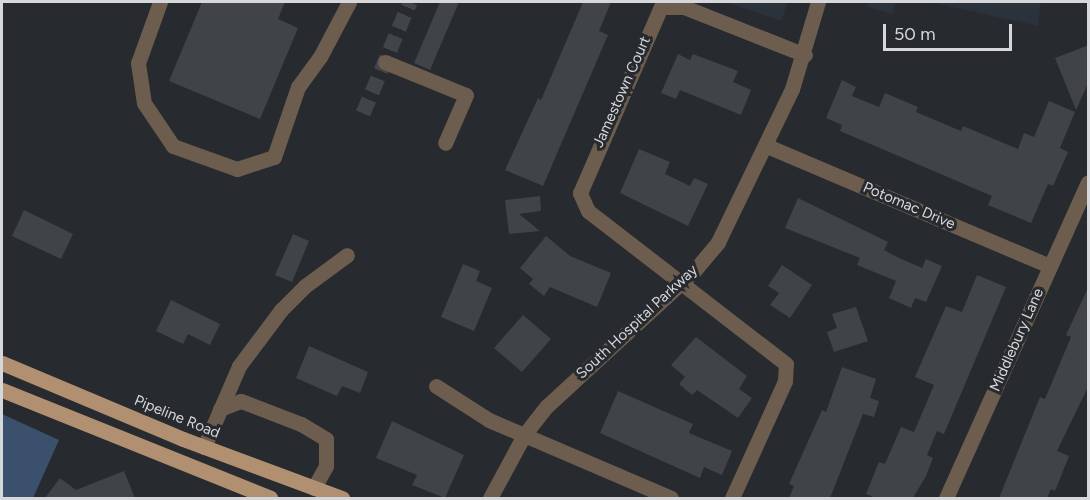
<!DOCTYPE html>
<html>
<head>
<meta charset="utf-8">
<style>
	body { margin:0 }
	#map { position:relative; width:1090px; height:500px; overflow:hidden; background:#272a2e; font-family:Figtree,sans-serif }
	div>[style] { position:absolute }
	.built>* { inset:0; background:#2c323c }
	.green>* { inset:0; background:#3a506c }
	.building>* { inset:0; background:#404348 }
	.minor-tunnel>* { height:15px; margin-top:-7.5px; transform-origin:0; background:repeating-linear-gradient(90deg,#414448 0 15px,transparent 0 23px) }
	.minor>* { height:15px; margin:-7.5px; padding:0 7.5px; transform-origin:7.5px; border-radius:7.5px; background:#6d5d4e }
	.major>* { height:15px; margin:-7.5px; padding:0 7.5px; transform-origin:7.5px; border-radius:7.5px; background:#b09070 }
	span { translate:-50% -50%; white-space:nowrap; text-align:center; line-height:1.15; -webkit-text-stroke:6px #272a2e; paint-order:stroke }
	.street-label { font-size:15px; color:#d5d7da }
	.frame { position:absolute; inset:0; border:3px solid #d5d7da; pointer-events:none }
	.scale { position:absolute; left:883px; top:24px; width:129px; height:27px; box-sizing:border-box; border:3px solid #d5d7da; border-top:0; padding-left:8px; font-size:18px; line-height:21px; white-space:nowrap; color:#d5d7da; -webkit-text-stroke:4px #272a2e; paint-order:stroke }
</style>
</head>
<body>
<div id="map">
	<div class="built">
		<i style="clip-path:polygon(724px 2px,787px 2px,782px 21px)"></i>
		<i style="clip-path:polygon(868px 2px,895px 2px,893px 14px,867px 7px)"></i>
		<i style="clip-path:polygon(930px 2px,1041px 2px,1038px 26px)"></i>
	</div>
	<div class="green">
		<i style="clip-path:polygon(2px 414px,59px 440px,33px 498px,2px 498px)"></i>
	</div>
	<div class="building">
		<i style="clip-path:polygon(202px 2px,285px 2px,278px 19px,298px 28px,260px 119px,169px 81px)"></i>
		<i style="clip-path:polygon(440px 2px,459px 2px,430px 70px,414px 63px)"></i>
		<i style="clip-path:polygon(583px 2px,611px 2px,599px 31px,608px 35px,543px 186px,505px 170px,538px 98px,541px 100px)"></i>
		<i style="clip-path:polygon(1089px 45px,1089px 81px,1076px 110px,1055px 58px)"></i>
		<i style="clip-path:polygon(678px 54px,690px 60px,693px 54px,738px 71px,733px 82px,751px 90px,741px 115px,680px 90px,676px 99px,661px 93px)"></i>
		<i style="clip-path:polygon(842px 80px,856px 87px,852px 96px,879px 107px,885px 93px,918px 107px,916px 112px,961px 131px,963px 126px,1018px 149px,1024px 133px,1034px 137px,1049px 101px,1075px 112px,1060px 148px,1068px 152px,1053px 186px,1048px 184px,1031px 223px,988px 205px,992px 196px,840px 131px,842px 125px,826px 118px)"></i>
		<i style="clip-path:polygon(639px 149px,670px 162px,665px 174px,690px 186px,694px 178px,708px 184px,688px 226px,620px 193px)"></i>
		<i style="clip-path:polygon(540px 196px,541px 211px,519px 214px,540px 231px,509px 234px,505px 200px)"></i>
		<i style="clip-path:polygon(798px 198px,888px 242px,884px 250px,897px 257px,922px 268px,926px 259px,942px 266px,926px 302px,915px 298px,911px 308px,889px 298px,896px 281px,857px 265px,860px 258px,785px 228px)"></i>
		<i style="clip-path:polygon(24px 210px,73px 234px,61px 259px,12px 236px)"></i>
		<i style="clip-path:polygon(293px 234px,309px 241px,292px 282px,275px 275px)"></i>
		<i style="clip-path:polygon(546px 236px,570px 256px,611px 273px,597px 307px,550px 287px,544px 296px,529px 284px,533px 279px,520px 268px)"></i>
		<i style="clip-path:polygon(463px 264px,480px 271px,476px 281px,492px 288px,474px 331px,441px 317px)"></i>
		<i style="clip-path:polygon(782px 265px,812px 285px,790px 318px,770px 305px,779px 293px,768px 286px)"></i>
		<i style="clip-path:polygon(977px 275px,1006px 287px,944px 434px,937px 431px,927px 455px,933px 458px,926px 476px,913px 498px,876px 498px,866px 494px,879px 462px,885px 464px,901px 427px,914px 432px,934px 385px,915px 377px,946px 306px,962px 312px)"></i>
		<i style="clip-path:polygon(1088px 288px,1089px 385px,1057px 451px,1069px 456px,1055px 491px,1051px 489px,1047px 498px,999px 498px,1040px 397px,1045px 399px,1071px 337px,1066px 335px)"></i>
		<i style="clip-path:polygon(171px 300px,220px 324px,210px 345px,188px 334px,183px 344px,156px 331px)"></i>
		<i style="clip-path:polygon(856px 307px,868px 341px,834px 352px,827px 332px,837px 328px,832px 314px)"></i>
		<i style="clip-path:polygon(523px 315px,551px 339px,522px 372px,494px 348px)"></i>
		<i style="clip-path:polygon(696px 337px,747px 376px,739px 389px,752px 398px,738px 418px,697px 390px,692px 395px,679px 384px,685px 377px,671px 365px)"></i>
		<i style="clip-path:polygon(309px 346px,368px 372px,360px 393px,342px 386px,337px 396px,296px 378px)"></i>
		<i style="clip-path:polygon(842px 367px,876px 379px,870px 398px,879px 401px,874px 417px,863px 414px,830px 498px,789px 498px,794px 486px,789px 484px,822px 410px,826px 412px)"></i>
		<i style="clip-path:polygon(618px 391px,693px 424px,689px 433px,732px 451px,722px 475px,704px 467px,700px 478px,600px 433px)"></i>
		<i style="clip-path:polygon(392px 421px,464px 455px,445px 498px,412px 485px,417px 475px,376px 458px)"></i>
		<i style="clip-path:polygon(124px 471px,135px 498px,45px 498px,60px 478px,76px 490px)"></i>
	</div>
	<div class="minor-tunnel">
		<i style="left:363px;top:113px;width:121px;rotate:-67.1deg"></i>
	</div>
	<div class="minor">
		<i style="left:160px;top:2px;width:65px;rotate:109.8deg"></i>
		<i style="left:138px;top:63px;width:40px;rotate:81.5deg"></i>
		<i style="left:144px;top:103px;width:52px;rotate:56deg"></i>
		<i style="left:173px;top:146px;width:68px;rotate:19.8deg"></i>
		<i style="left:237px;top:169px;width:39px;rotate:-18deg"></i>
		<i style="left:274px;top:157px;width:74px;rotate:-71.1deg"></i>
		<i style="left:298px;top:87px;width:37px;rotate:-54deg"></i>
		<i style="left:320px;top:57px;width:62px;rotate:-62.2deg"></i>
		<i style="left:385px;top:62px;width:87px;rotate:22.2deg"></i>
		<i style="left:466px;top:95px;width:52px;rotate:113.6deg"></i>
		<i style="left:767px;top:146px;width:307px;rotate:23deg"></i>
		<i style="left:436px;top:386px;width:63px;rotate:32.7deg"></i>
		<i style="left:489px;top:420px;width:198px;rotate:23.2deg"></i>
		<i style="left:220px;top:409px;width:22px;rotate:-21deg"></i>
		<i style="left:241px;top:401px;width:64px;rotate:21deg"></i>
		<i style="left:301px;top:424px;width:29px;rotate:31deg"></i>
		<i style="left:326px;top:439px;width:27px;rotate:90deg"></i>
		<i style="left:326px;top:466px;width:25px;rotate:119deg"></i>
		<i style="left:204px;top:447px;width:88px;rotate:-66.6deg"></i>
		<i style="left:239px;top:366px;width:70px;rotate:-53.1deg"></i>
		<i style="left:281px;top:310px;width:34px;rotate:-45deg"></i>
		<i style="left:305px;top:286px;width:52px;rotate:-36.4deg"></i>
		<i style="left:490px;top:498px;width:72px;rotate:-61.6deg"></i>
		<i style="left:524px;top:435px;width:37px;rotate:-52deg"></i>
		<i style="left:547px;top:406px;width:200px;rotate:-42.6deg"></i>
		<i style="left:694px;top:271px;width:38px;rotate:-50deg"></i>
		<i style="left:718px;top:242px;width:170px;rotate:-64.2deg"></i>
		<i style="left:792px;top:89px;width:91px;rotate:-73.4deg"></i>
		<i style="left:732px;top:498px;width:128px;rotate:-65.6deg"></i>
		<i style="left:785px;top:381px;width:17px;rotate:-87deg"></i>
		<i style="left:786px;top:364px;width:250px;rotate:-142.3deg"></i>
		<i style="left:588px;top:211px;width:20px;rotate:-114deg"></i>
		<i style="left:580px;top:193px;width:203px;rotate:-66.5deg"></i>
		<i style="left:661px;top:7px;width:23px"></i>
		<i style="left:684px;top:7px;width:130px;rotate:21.6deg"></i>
		<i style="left:946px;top:498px;width:346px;rotate:-65.8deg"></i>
	</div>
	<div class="major">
		<i style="left:2px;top:363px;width:196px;rotate:22.8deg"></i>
		<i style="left:183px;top:439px;width:170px;rotate:20.4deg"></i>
		<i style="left:2px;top:390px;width:289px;rotate:21.9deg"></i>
	</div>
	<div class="street-label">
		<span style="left:622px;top:92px;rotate:-66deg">Jamestown Court</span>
		<span style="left:909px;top:206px;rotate:23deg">Potomac Drive</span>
		<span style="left:637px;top:322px;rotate:-43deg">South Hospital Parkway</span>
		<span style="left:1017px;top:340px;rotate:-66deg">Middlebury Lane</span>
		<span style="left:177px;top:417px;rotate:22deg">Pipeline Road</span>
	</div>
	<div class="frame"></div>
	<div class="scale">50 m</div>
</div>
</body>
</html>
